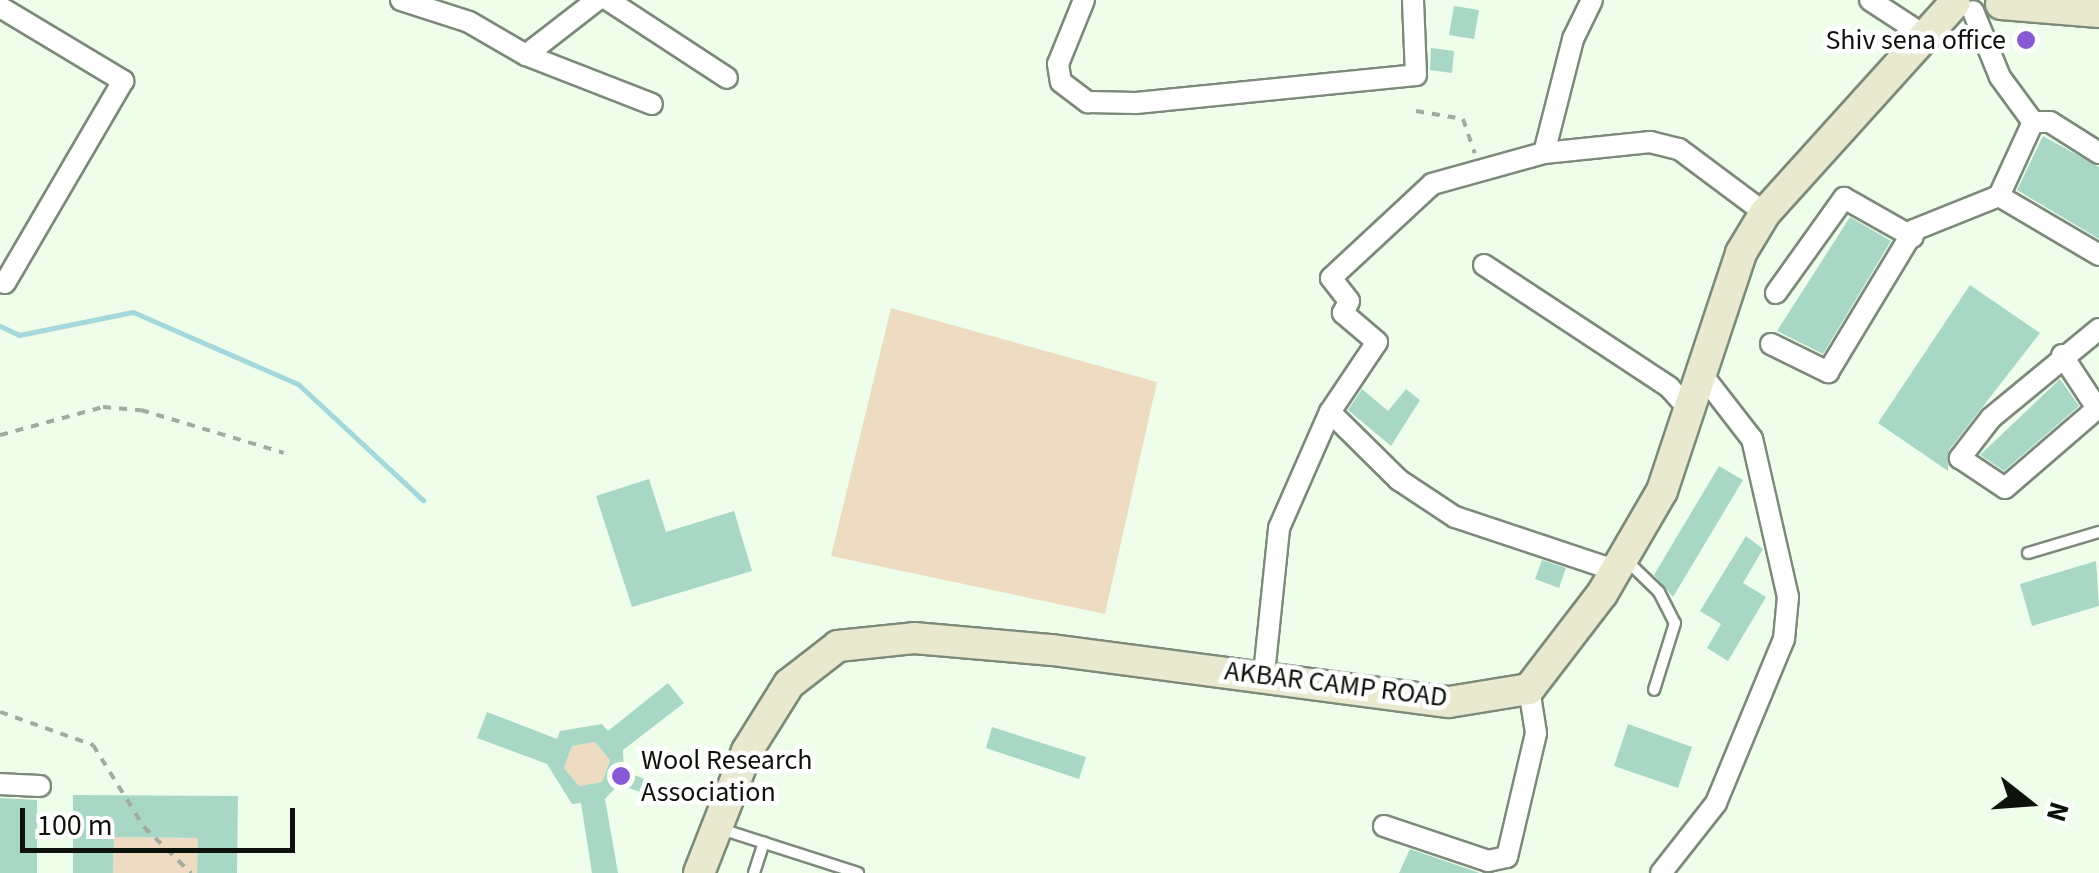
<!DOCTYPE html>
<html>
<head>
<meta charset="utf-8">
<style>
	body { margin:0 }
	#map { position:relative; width:2099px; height:873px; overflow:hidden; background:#eefeea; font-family:"Source Sans 3",sans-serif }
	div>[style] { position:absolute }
	.green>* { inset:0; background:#eedcc2 }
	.stream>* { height:5px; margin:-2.5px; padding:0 2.5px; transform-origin:2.5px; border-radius:2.5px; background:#a5d8dc }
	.building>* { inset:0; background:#a9d7c6 }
	.path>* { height:4px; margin-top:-2px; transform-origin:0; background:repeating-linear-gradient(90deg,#a0ac9c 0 8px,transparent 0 16px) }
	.roads { filter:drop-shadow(2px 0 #7c8a79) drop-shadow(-2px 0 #7c8a79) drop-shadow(0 2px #7c8a79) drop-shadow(0 -2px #7c8a79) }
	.lane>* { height:10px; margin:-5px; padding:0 5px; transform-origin:5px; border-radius:5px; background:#fff }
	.street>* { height:20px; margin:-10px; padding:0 10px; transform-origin:10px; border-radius:10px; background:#fff }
	.secondary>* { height:30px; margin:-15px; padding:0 15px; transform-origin:15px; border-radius:15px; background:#e9e9cf }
	.dots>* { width:28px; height:28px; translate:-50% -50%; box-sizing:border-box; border:5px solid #fff; border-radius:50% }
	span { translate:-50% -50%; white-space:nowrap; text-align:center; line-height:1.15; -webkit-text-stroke:9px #fff; paint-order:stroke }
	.poi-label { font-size:28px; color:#0d120b }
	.right { translate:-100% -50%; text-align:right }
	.left { translate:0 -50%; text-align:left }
	.street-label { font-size:28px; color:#0d120b }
	.north { position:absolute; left:1979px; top:753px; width:100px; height:100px; -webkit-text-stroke:8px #fff; paint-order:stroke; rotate:107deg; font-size:28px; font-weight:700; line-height:40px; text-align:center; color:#0d120b }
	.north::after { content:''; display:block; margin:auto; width:35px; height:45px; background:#0d120b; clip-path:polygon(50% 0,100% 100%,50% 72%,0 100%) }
	.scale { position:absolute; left:20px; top:808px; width:275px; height:45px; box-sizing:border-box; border:5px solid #0d120b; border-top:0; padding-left:12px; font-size:30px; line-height:35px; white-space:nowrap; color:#0d120b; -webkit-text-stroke:8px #fff; paint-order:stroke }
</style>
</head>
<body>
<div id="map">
	<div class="green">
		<i style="clip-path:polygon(891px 308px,1157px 382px,1105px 614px,831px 556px)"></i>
		<i style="clip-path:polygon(595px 742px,610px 760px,602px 782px,579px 786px,564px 768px,572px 746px)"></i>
		<i style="clip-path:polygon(114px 837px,198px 838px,197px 873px,113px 873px)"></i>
	</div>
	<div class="stream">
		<i style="left:0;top:326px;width:21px;rotate:25deg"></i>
		<i style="left:19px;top:335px;width:116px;rotate:-11.4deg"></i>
		<i style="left:133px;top:312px;width:180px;rotate:23.6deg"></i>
		<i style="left:298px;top:384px;width:171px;rotate:42.9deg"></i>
	</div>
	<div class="building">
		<i style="clip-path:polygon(1454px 6px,1479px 10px,1474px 39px,1449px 35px)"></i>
		<i style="clip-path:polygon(1431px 48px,1454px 51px,1452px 73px,1430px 70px)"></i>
		<i style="clip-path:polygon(2043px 136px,2099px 167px,2099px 239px,2017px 190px)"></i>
		<i style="clip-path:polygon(1850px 217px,1891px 241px,1823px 354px,1777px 331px)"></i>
		<i style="clip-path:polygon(1970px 285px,2040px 333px,1949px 450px,1948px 471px,1878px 423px)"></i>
		<i style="clip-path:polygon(2060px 379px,2079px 406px,2004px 471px,1980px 455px)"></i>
		<i style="clip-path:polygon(1362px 389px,1388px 411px,1406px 389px,1420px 400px,1391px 446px,1348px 410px)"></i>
		<i style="clip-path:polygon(1719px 466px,1743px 480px,1673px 597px,1654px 575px)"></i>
		<i style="clip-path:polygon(649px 479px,666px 532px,734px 511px,752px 571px,632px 607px,596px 496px)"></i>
		<i style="clip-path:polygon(1746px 536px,1763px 549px,1743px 583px,1766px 597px,1728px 661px,1707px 648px,1721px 624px,1700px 611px)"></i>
		<i style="clip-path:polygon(1542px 560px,1566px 568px,1559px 588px,1535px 579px)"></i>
		<i style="clip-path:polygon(2096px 561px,2099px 606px,2032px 626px,2020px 584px)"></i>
		<i style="clip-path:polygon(evenodd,668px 683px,684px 703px,623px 750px,624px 771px,652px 782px,647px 795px,619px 784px,605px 799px,618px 873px,592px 873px,581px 803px,572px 804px,547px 764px,477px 738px,487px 712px,557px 739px,560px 731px,602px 724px,608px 731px,668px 683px,595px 742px,610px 760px,602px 782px,579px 786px,564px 768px,572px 746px,595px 742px)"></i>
		<i style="clip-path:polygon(1628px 724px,1692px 747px,1678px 788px,1614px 766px)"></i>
		<i style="clip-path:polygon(992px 727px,1086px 757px,1079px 779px,986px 748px)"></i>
		<i style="clip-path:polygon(73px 795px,238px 796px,237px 873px,197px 873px,198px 838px,114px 837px,113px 873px,73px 873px)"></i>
		<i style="clip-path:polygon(0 798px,37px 800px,37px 873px,0 873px)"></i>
		<i style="clip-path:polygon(1410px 849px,1477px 872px,1479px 873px,1399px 873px)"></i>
	</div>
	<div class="path">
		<i style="left:1416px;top:111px;width:48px;rotate:9.7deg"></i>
		<i style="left:1463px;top:119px;width:36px;rotate:71deg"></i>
		<i style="left:0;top:435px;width:107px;rotate:-15.2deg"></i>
		<i style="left:103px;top:407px;width:38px;rotate:5deg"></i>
		<i style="left:141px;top:410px;width:149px;rotate:16.7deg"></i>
		<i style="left:0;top:712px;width:99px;rotate:19.5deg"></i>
		<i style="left:93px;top:745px;width:97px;rotate:58.1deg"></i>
		<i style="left:144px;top:827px;width:66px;rotate:44.4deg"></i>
	</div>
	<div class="roads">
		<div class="lane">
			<i style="left:2028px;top:553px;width:74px;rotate:-16.5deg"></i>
			<i style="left:1625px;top:559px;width:47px;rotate:44.1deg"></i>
			<i style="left:1659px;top:592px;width:35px;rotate:63deg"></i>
			<i style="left:1675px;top:623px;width:70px;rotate:107.4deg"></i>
			<i style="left:721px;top:829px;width:144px;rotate:17.8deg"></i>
			<i style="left:754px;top:873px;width:32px;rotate:-72deg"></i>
		</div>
		<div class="street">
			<i style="left:401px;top:0;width:71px;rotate:17.9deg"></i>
			<i style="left:469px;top:22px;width:66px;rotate:30.1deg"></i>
			<i style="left:526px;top:55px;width:90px;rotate:-37.8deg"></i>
			<i style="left:608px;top:0;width:142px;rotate:33.2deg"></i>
			<i style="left:1084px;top:0;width:69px;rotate:112.1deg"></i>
			<i style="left:1058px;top:64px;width:18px;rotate:81deg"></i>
			<i style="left:1061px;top:82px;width:34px;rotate:37deg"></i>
			<i style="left:1088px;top:102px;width:48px;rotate:1.2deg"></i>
			<i style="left:1136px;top:103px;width:281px;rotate:-5.7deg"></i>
			<i style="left:1416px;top:75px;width:75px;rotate:-92.3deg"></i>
			<i style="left:1870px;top:0;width:62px;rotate:33.2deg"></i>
			<i style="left:0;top:7px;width:144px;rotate:31deg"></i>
			<i style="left:123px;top:81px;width:234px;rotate:120.3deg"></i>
			<i style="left:526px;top:55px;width:135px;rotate:21.3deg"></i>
			<i style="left:2033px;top:122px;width:17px"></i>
			<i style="left:2050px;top:122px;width:58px;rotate:32.3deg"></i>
			<i style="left:1544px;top:153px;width:118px;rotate:-75.7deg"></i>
			<i style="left:1573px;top:39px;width:43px;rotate:-64deg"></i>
			<i style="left:1999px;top:196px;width:116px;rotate:30.5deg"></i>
			<i style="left:1484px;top:265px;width:222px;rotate:33.4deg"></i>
			<i style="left:1669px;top:387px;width:30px;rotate:48deg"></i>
			<i style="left:1776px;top:293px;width:117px;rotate:-54.4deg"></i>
			<i style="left:1844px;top:198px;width:79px;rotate:29.5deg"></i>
			<i style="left:2099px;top:329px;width:140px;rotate:140.5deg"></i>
			<i style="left:1991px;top:418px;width:51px;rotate:127.8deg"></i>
			<i style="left:1960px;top:458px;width:54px;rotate:33.7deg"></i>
			<i style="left:2005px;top:488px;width:124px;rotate:-40.8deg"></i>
			<i style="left:1771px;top:344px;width:64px;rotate:26.2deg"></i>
			<i style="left:1828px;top:372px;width:166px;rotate:-58.8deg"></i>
			<i style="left:1914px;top:230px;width:92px;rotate:-21.8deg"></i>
			<i style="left:1999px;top:196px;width:81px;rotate:-65.3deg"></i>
			<i style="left:2033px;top:122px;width:56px;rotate:-126.3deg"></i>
			<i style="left:2000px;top:77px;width:71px;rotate:-112.2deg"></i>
			<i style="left:2062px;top:355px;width:64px;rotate:56.6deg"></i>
			<i style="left:1330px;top:412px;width:84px;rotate:-56.1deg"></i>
			<i style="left:1377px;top:342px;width:45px;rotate:-139.5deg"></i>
			<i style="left:1343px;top:313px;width:13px;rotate:-63deg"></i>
			<i style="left:1349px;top:301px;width:29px;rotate:-128deg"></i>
			<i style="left:1331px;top:278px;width:138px;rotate:-42.9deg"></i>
			<i style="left:1432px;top:184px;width:116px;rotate:-15.5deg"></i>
			<i style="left:1544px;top:153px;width:107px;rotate:-5.9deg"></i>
			<i style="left:1650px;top:142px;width:30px;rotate:14deg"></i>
			<i style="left:1679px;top:149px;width:107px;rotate:36.7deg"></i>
			<i style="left:1264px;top:674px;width:147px;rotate:-84.1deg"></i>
			<i style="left:1279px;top:528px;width:127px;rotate:-66.3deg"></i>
			<i style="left:1330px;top:412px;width:97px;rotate:44.6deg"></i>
			<i style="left:1399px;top:480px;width:67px;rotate:33.5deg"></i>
			<i style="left:1455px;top:517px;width:168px;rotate:18.4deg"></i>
			<i style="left:0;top:784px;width:40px;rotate:2.9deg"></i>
			<i style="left:1384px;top:826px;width:110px;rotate:18.6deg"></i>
			<i style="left:1488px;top:861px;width:19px;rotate:-12deg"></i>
			<i style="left:1507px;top:857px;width:127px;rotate:-76.8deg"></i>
			<i style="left:1536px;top:733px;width:45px;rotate:-99deg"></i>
			<i style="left:1661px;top:873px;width:89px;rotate:-51.8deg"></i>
			<i style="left:1716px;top:803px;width:178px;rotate:-67.5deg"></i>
			<i style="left:1784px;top:639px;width:42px;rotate:-84.6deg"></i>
			<i style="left:1788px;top:597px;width:162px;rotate:-102.8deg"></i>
			<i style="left:1752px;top:439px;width:85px;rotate:-127.8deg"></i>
		</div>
		<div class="secondary">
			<i style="left:2001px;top:4px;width:98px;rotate:4.7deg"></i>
			<i style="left:699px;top:873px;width:131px;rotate:-68.5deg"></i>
			<i style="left:747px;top:751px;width:79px;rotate:-57.9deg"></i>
			<i style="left:789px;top:684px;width:62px;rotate:-37.8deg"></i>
			<i style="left:838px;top:646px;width:76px;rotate:-6deg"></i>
			<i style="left:914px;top:638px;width:139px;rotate:5deg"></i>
			<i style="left:1052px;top:650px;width:400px;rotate:7.5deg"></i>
			<i style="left:1449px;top:702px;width:81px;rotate:-9.2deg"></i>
			<i style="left:1529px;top:689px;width:120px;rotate:-52.5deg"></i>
			<i style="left:1602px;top:594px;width:119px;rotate:-59.8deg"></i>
			<i style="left:1662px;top:491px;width:251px;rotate:-71.6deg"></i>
			<i style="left:1741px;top:253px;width:47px;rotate:-59deg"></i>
			<i style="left:1765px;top:213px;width:283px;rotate:-47.9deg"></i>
		</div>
	</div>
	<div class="dots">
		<i style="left:2026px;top:40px;background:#855ad4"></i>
		<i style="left:621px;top:776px;background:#855ad4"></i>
	</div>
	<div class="poi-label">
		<span class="right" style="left:2006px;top:40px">Shiv sena office</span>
		<span class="left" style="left:641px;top:776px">Wool Research<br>Association</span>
	</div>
	<div class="street-label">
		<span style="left:1336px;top:684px;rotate:7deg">AKBAR CAMP ROAD</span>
	</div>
	<div class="north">N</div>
	<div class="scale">100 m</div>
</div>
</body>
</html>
